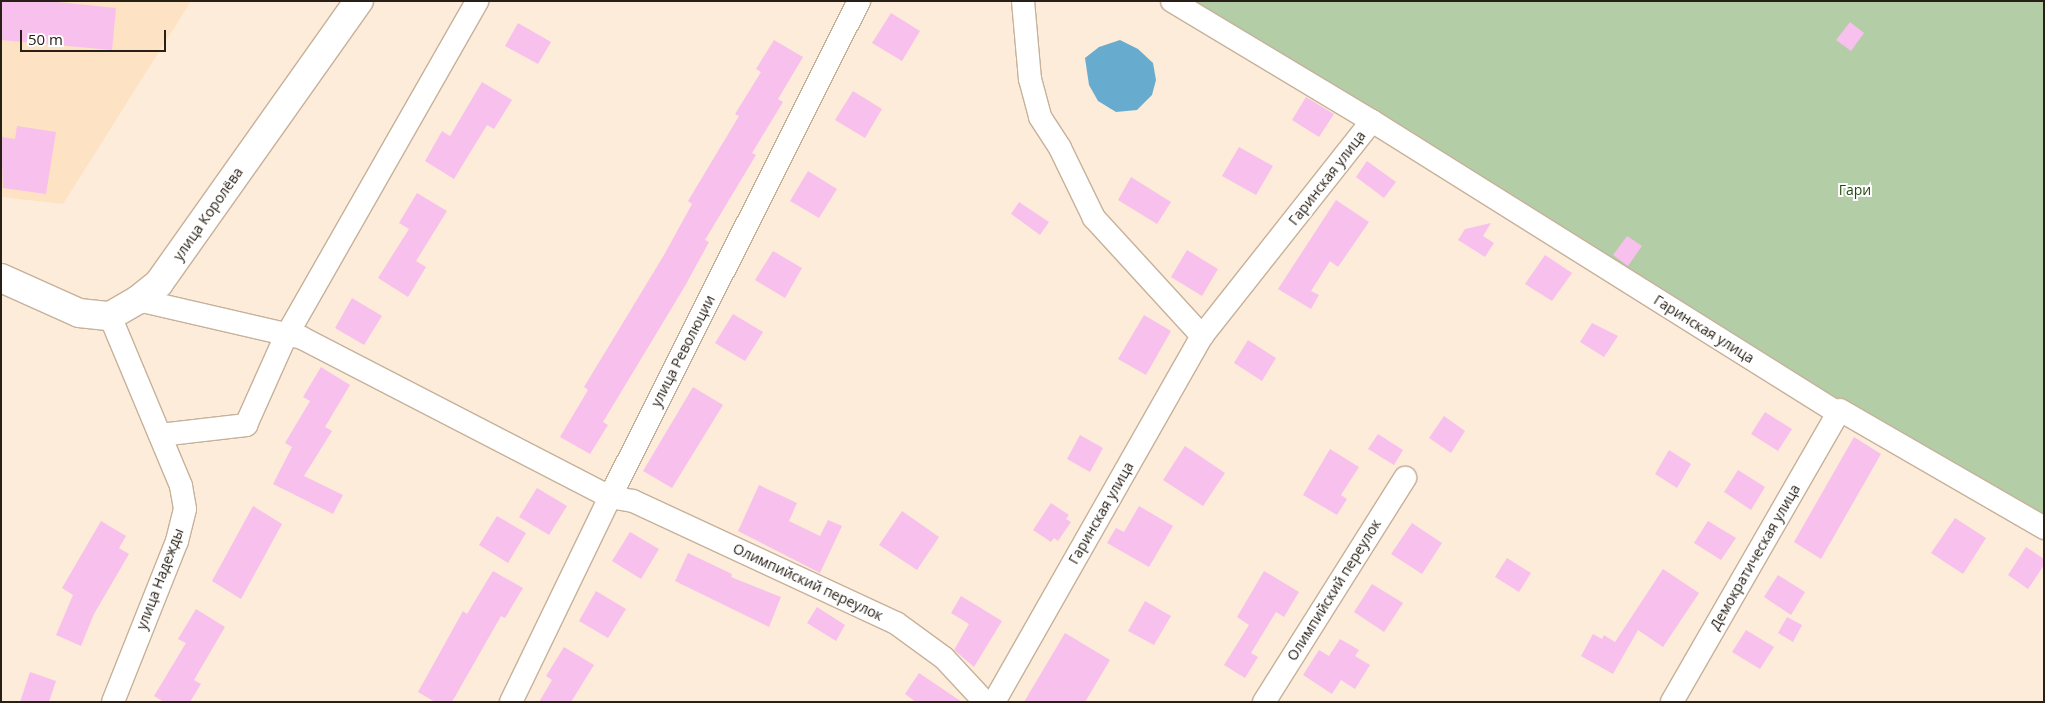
<!DOCTYPE html>
<html>
<head>
<meta charset="utf-8">
<style>
	body { margin:0 }
	#map { position:relative; width:2045px; height:703px; overflow:hidden; background:#fdecd9; font-family:"Open Sans",sans-serif }
	div>[style] { position:absolute }
	.built>* { inset:0; background:#fde2c4 }
	.green>* { inset:0; background:#b3cda7 }
	.water>* { inset:0; background:#67acce }
	.building>* { inset:0; background:#f8c0ec }
	.roads { filter:drop-shadow(1px 0 #c6b19a) drop-shadow(-1px 0 #c6b19a) drop-shadow(0 1px #c6b19a) drop-shadow(0 -1px #c6b19a) }
	.street>* { height:22px; margin:-11px; padding:0 11px; transform-origin:11px; border-radius:11px; background:#fff }
	.secondary>* { height:28px; margin:-14px; padding:0 14px; transform-origin:14px; border-radius:14px; background:#fff }
	span { translate:-50% -50%; white-space:nowrap; text-align:center; line-height:1.15; -webkit-text-stroke:4px #fff; paint-order:stroke }
	.street-label { font-size:14px; color:#282017 }
	.park-label { font-size:14px; color:#254810 }
	.frame { position:absolute; inset:0; border:2px solid #282017; pointer-events:none }
	.scale { position:absolute; left:20px; top:30px; width:146px; height:22px; box-sizing:border-box; border:2px solid #282017; border-top:0; padding-left:6px; font-size:15px; line-height:18px; white-space:nowrap; color:#282017; -webkit-text-stroke:4px #fff; paint-order:stroke }
</style>
</head>
<body>
<div id="map">
	<div class="built">
		<i style="clip-path:polygon(1px 1px,191px 1px,63px 204px,1px 197px)"></i>
	</div>
	<div class="green">
		<i style="clip-path:polygon(1195px 1px,2044px 1px,2044px 531px,1267px 45px)"></i>
	</div>
	<div class="water">
		<i style="clip-path:polygon(1120px 40px,1138px 49px,1153px 63px,1156px 80px,1152px 95px,1137px 110px,1116px 112px,1098px 101px,1089px 85px,1085px 58px,1099px 47px)"></i>
	</div>
	<div class="building">
		<i style="clip-path:polygon(1px 1px,48px 1px,116px 8px,112px 50px,1px 40px)"></i>
		<i style="clip-path:polygon(891px 13px,920px 31px,902px 61px,872px 43px)"></i>
		<i style="clip-path:polygon(1850px 22px,1864px 33px,1851px 51px,1836px 40px)"></i>
		<i style="clip-path:polygon(518px 23px,551px 42px,538px 64px,505px 46px)"></i>
		<i style="clip-path:polygon(774px 40px,803px 57px,778px 99px,783px 102px,752px 153px,756px 155px,705px 240px,709px 242px,685px 286px,603px 422px,608px 425px,590px 454px,560px 437px,588px 390px,584px 387px,664px 255px,692px 204px,688px 201px,739px 116px,735px 114px,761px 72px,756px 69px)"></i>
		<i style="clip-path:polygon(482px 82px,512px 100px,494px 129px,487px 125px,454px 179px,425px 161px,442px 131px,450px 136px)"></i>
		<i style="clip-path:polygon(853px 91px,882px 109px,865px 138px,835px 120px)"></i>
		<i style="clip-path:polygon(1306px 97px,1334px 114px,1319px 137px,1292px 120px)"></i>
		<i style="clip-path:polygon(17px 126px,56px 132px,46px 194px,3px 188px,1px 137px,15px 139px)"></i>
		<i style="clip-path:polygon(1239px 147px,1273px 166px,1256px 195px,1222px 176px)"></i>
		<i style="clip-path:polygon(1367px 161px,1396px 182px,1384px 198px,1356px 177px)"></i>
		<i style="clip-path:polygon(808px 171px,837px 189px,819px 218px,790px 201px)"></i>
		<i style="clip-path:polygon(1131px 177px,1171px 202px,1157px 224px,1118px 200px)"></i>
		<i style="clip-path:polygon(417px 193px,447px 211px,416px 261px,426px 267px,408px 297px,378px 278px,409px 229px,399px 223px)"></i>
		<i style="clip-path:polygon(1336px 200px,1369px 222px,1338px 267px,1330px 261px,1311px 291px,1319px 295px,1311px 309px,1278px 289px)"></i>
		<i style="clip-path:polygon(1019px 202px,1049px 222px,1040px 235px,1011px 214px)"></i>
		<i style="clip-path:polygon(1491px 223px,1483px 236px,1494px 243px,1485px 257px,1458px 240px,1465px 229px)"></i>
		<i style="clip-path:polygon(1627px 236px,1642px 246px,1628px 266px,1613px 255px)"></i>
		<i style="clip-path:polygon(1187px 250px,1218px 269px,1202px 296px,1171px 277px)"></i>
		<i style="clip-path:polygon(773px 251px,802px 268px,785px 298px,755px 280px)"></i>
		<i style="clip-path:polygon(1545px 255px,1572px 273px,1552px 301px,1525px 284px)"></i>
		<i style="clip-path:polygon(352px 298px,382px 316px,364px 345px,335px 328px)"></i>
		<i style="clip-path:polygon(733px 314px,763px 332px,745px 361px,715px 343px)"></i>
		<i style="clip-path:polygon(1144px 315px,1171px 331px,1146px 375px,1118px 359px)"></i>
		<i style="clip-path:polygon(1592px 323px,1618px 336px,1604px 357px,1580px 342px)"></i>
		<i style="clip-path:polygon(1248px 340px,1276px 358px,1262px 381px,1234px 363px)"></i>
		<i style="clip-path:polygon(321px 367px,350px 385px,325px 427px,332px 431px,304px 476px,343px 495px,333px 514px,273px 484px,292px 447px,285px 443px,310px 401px,303px 397px)"></i>
		<i style="clip-path:polygon(693px 387px,723px 405px,672px 488px,643px 471px)"></i>
		<i style="clip-path:polygon(1765px 412px,1792px 429px,1778px 451px,1751px 434px)"></i>
		<i style="clip-path:polygon(1444px 416px,1465px 431px,1451px 453px,1429px 438px)"></i>
		<i style="clip-path:polygon(1378px 434px,1403px 450px,1394px 465px,1368px 449px)"></i>
		<i style="clip-path:polygon(1080px 435px,1103px 448px,1090px 472px,1067px 459px)"></i>
		<i style="clip-path:polygon(1854px 437px,1881px 454px,1821px 559px,1794px 542px)"></i>
		<i style="clip-path:polygon(1185px 446px,1225px 473px,1203px 506px,1163px 480px)"></i>
		<i style="clip-path:polygon(1330px 449px,1359px 467px,1341px 495px,1347px 499px,1337px 515px,1303px 495px)"></i>
		<i style="clip-path:polygon(1669px 450px,1691px 464px,1677px 488px,1655px 474px)"></i>
		<i style="clip-path:polygon(1738px 470px,1765px 487px,1751px 510px,1724px 492px)"></i>
		<i style="clip-path:polygon(759px 485px,797px 503px,789px 521px,820px 536px,828px 520px,842px 526px,820px 573px,738px 531px)"></i>
		<i style="clip-path:polygon(537px 488px,567px 506px,549px 535px,519px 517px)"></i>
		<i style="clip-path:polygon(1051px 503px,1069px 515px,1066px 519px,1071px 522px,1058px 541px,1054px 538px,1051px 542px,1033px 530px)"></i>
		<i style="clip-path:polygon(253px 506px,282px 524px,241px 599px,212px 581px)"></i>
		<i style="clip-path:polygon(1139px 506px,1173px 526px,1149px 567px,1107px 543px,1116px 528px,1124px 532px)"></i>
		<i style="clip-path:polygon(902px 511px,939px 537px,917px 570px,879px 545px)"></i>
		<i style="clip-path:polygon(497px 516px,526px 533px,508px 563px,479px 545px)"></i>
		<i style="clip-path:polygon(1955px 518px,1986px 538px,1963px 574px,1931px 553px)"></i>
		<i style="clip-path:polygon(101px 521px,126px 536px,119px 548px,129px 554px,94px 614px,81px 646px,56px 635px,73px 595px,62px 588px)"></i>
		<i style="clip-path:polygon(1708px 521px,1736px 538px,1721px 560px,1694px 543px)"></i>
		<i style="clip-path:polygon(1412px 523px,1442px 543px,1422px 574px,1391px 554px)"></i>
		<i style="clip-path:polygon(630px 532px,659px 549px,641px 579px,612px 561px)"></i>
		<i style="clip-path:polygon(2026px 547px,2044px 559px,2044px 565px,2028px 589px,2008px 575px)"></i>
		<i style="clip-path:polygon(688px 553px,732px 574px,731px 577px,781px 597px,769px 627px,675px 581px)"></i>
		<i style="clip-path:polygon(1507px 558px,1531px 573px,1519px 592px,1495px 577px)"></i>
		<i style="clip-path:polygon(1663px 569px,1699px 593px,1663px 647px,1638px 630px,1613px 674px,1581px 656px,1593px 634px,1602px 639px,1604px 635px,1615px 642px)"></i>
		<i style="clip-path:polygon(493px 571px,523px 588px,505px 618px,501px 616px,452px 702px,435px 702px,418px 692px,463px 611px,467px 614px)"></i>
		<i style="clip-path:polygon(1264px 571px,1299px 592px,1284px 617px,1276px 612px,1251px 653px,1258px 657px,1245px 678px,1224px 665px,1249px 625px,1237px 617px)"></i>
		<i style="clip-path:polygon(1778px 575px,1805px 592px,1791px 615px,1764px 597px)"></i>
		<i style="clip-path:polygon(1372px 584px,1403px 603px,1384px 632px,1354px 612px)"></i>
		<i style="clip-path:polygon(596px 591px,626px 609px,608px 638px,579px 621px)"></i>
		<i style="clip-path:polygon(961px 596px,1002px 621px,974px 667px,954px 650px,969px 624px,951px 613px)"></i>
		<i style="clip-path:polygon(1145px 601px,1171px 616px,1154px 645px,1128px 631px)"></i>
		<i style="clip-path:polygon(817px 607px,845px 625px,836px 641px,807px 623px)"></i>
		<i style="clip-path:polygon(196px 609px,225px 627px,194px 680px,201px 684px,190px 702px,164px 702px,154px 696px,186px 643px,178px 639px)"></i>
		<i style="clip-path:polygon(1787px 617px,1802px 625px,1793px 642px,1778px 633px)"></i>
		<i style="clip-path:polygon(1746px 630px,1774px 647px,1760px 669px,1732px 652px)"></i>
		<i style="clip-path:polygon(1065px 633px,1110px 660px,1085px 702px,1024px 702px)"></i>
		<i style="clip-path:polygon(1340px 639px,1359px 650px,1355px 656px,1370px 665px,1355px 689px,1341px 680px,1332px 694px,1303px 675px,1319px 650px,1329px 656px)"></i>
		<i style="clip-path:polygon(564px 647px,594px 665px,571px 702px,539px 702px,552px 680px,546px 676px)"></i>
		<i style="clip-path:polygon(30px 672px,56px 681px,49px 702px,20px 702px)"></i>
		<i style="clip-path:polygon(919px 673px,962px 702px,916px 702px,905px 694px)"></i>
	</div>
	<div class="roads">
		<div class="street">
			<i style="left:1023px;top:1px;width:78px;rotate:84.9deg"></i>
			<i style="left:1030px;top:79px;width:39px;rotate:75deg"></i>
			<i style="left:1040px;top:117px;width:37px;rotate:57deg"></i>
			<i style="left:1060px;top:148px;width:78px;rotate:64.1deg"></i>
			<i style="left:1094px;top:218px;width:160px;rotate:47.5deg"></i>
			<i style="left:1172px;top:1px;width:233px;rotate:31deg"></i>
			<i style="left:138px;top:300px;width:168px;rotate:13deg"></i>
			<i style="left:302px;top:338px;width:347px;rotate:27.3deg"></i>
			<i style="left:610px;top:497px;width:23px;rotate:10deg"></i>
			<i style="left:633px;top:501px;width:290px;rotate:24.9deg"></i>
			<i style="left:896px;top:623px;width:59px;rotate:36.1deg"></i>
			<i style="left:944px;top:658px;width:60px;rotate:47deg"></i>
			<i style="left:110px;top:316px;width:184px;rotate:67.3deg"></i>
			<i style="left:181px;top:486px;width:23px;rotate:80deg"></i>
			<i style="left:185px;top:509px;width:33px;rotate:104deg"></i>
			<i style="left:177px;top:541px;width:173px;rotate:111.7deg"></i>
			<i style="left:1840px;top:410px;width:236px;rotate:30deg"></i>
			<i style="left:160px;top:435px;width:87px;rotate:-6.6deg"></i>
			<i style="left:246px;top:425px;width:93px;rotate:-65.9deg"></i>
			<i style="left:284px;top:340px;width:390px;rotate:-60.3deg"></i>
			<i style="left:511px;top:702px;width:228px;rotate:-64.2deg"></i>
			<i style="left:610px;top:497px;width:555px;rotate:-63.34deg"></i>
			<i style="left:994px;top:702px;width:421px;rotate:-60.4deg"></i>
			<i style="left:1202px;top:336px;width:274px;rotate:-51.7deg"></i>
			<i style="left:1372px;top:121px;width:550px;rotate:32.07deg"></i>
			<i style="left:1838px;top:413px;width:333px;rotate:119.9deg"></i>
			<i style="left:1264px;top:702px;width:265px;rotate:-57.8deg"></i>
		</div>
		<div class="secondary">
			<i style="left:1px;top:278px;width:85px;rotate:24.2deg"></i>
			<i style="left:79px;top:313px;width:31px;rotate:6deg"></i>
			<i style="left:110px;top:316px;width:32px;rotate:-30deg"></i>
			<i style="left:138px;top:300px;width:27px;rotate:-39deg"></i>
			<i style="left:159px;top:283px;width:346px;rotate:-54.7deg"></i>
		</div>
	</div>
	<div class="street-label">
		<span style="left:1327px;top:178px;rotate:-52deg">Гаринская улица</span>
		<span style="left:208px;top:214px;rotate:-55deg">улица Королёва</span>
		<span style="left:1704px;top:329px;rotate:32deg">Гаринская улица</span>
		<span style="left:683px;top:351px;rotate:-63deg">улица Революции</span>
		<span style="left:1101px;top:513px;rotate:-60deg">Гаринская улица</span>
		<span style="left:1755px;top:557px;rotate:-60deg">Демократическая улица</span>
		<span style="left:160px;top:579px;rotate:-69deg">улица Надежды</span>
		<span style="left:808px;top:582px;rotate:25deg">Олимпийский переулок</span>
		<span style="left:1334px;top:590px;rotate:-58deg">Олимпийский переулок</span>
	</div>
	<div class="park-label">
		<span style="left:1855px;top:190px">Гари</span>
	</div>
	<div class="frame"></div>
	<div class="scale">50 m</div>
</div>
</body>
</html>
